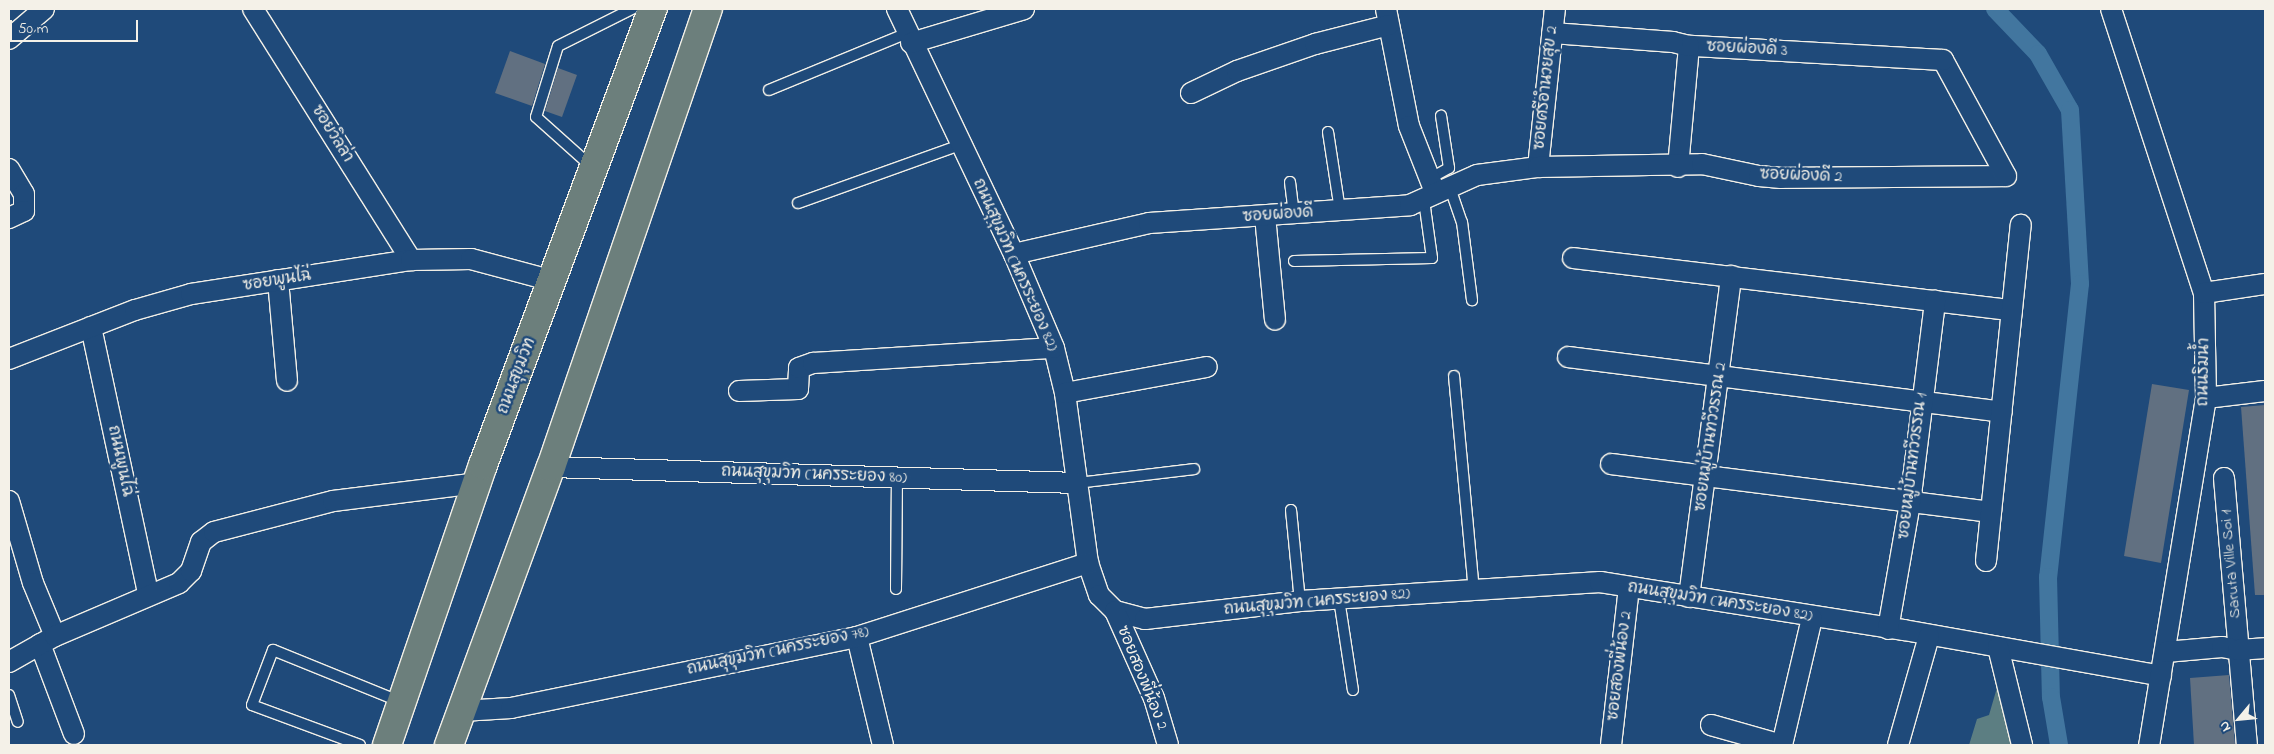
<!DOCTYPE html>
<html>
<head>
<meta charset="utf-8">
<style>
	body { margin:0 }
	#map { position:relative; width:2274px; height:754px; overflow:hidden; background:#1f4a7a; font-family:"Indie Flower","Playpen Sans Thai",sans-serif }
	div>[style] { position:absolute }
	.green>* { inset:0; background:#5c7e82 }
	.canal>* { height:18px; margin:-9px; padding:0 9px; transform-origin:9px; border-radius:9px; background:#42769f }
	.building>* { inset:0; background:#617081 }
	.roads { filter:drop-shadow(1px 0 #f4f1e8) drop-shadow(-1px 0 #f4f1e8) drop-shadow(0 1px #f4f1e8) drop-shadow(0 -1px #f4f1e8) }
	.lane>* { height:10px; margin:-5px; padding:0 5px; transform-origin:5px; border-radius:5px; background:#1f4a7a }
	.street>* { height:20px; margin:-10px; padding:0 10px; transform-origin:10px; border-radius:10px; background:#1f4a7a }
	.primary>* { height:28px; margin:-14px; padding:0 14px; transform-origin:14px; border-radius:14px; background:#6c7f7c }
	span { translate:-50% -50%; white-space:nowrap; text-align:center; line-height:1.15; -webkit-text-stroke:5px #1f4a7a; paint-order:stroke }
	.street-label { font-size:16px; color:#f4f1e8 }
	.frame { position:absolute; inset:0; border:10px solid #f4f1e8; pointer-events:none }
	.north { position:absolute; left:2214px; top:694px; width:50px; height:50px; -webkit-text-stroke:4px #1f4a7a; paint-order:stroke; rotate:242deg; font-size:14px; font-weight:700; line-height:20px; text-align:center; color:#f4f1e8 }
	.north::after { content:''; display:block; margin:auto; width:18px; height:22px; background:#f4f1e8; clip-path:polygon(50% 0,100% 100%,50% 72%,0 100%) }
	.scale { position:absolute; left:10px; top:20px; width:128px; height:22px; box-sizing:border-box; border:2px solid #f4f1e8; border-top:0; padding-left:6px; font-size:15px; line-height:18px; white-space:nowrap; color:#f4f1e8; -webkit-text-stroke:4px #1f4a7a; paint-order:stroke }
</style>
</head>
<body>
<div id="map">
	<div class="green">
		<i style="clip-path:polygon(2001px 674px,2018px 745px,1969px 745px,1977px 719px,1989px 715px)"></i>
	</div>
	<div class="canal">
		<i style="left:1995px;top:9px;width:62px;rotate:46.3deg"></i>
		<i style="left:2038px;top:54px;width:64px;rotate:60.3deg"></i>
		<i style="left:2070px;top:110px;width:174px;rotate:86.7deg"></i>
		<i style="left:2080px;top:284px;width:295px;rotate:96.2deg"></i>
		<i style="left:2048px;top:577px;width:120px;rotate:88.6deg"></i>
		<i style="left:2051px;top:697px;width:49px;rotate:80.5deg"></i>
	</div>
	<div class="building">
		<i style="clip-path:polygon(510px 51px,545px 64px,532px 106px,495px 93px)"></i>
		<i style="clip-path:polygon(558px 68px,577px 75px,562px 117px,545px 111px)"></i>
		<i style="clip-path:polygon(2152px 384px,2189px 390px,2161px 563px,2124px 556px)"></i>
		<i style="clip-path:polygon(2265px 405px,2265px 595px,2255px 595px,2241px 407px)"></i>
		<i style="clip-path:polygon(2229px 675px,2235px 745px,2194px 745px,2190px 678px)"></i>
	</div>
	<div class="roads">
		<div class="lane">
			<i style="left:769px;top:90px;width:149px;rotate:-22.4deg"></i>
			<i style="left:1328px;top:132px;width:79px;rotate:81.3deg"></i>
			<i style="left:592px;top:167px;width:75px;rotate:-138.2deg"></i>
			<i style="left:536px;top:117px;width:74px;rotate:-72.8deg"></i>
			<i style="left:558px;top:46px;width:83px;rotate:-26.6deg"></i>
			<i style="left:1429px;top:179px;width:23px;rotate:-29deg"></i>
			<i style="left:1449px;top:168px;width:53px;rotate:-98.7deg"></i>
			<i style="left:1290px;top:182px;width:32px;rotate:83deg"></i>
			<i style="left:1449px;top:185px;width:39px;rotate:71deg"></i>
			<i style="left:1462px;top:222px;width:79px;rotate:82.7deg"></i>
			<i style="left:798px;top:203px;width:172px;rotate:-19.7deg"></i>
			<i style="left:1294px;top:261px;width:138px;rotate:-1.2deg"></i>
			<i style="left:1432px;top:258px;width:59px;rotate:-97.9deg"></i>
			<i style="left:1454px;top:376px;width:215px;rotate:84.7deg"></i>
			<i style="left:1077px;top:483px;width:118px;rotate:-6.8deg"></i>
			<i style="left:1291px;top:510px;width:91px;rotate:84.4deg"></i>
			<i style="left:896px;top:589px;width:112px;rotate:-89.5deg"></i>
			<i style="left:1339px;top:599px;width:92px;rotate:81.3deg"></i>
			<i style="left:9px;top:695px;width:28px;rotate:72deg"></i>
			<i style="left:360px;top:745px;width:115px;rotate:-159.7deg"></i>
			<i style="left:252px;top:705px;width:59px;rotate:-69.1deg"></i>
			<i style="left:273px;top:650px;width:138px;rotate:22.1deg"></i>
		</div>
		<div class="street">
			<i style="left:253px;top:9px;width:297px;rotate:57.8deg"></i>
			<i style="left:897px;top:9px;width:272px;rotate:64.5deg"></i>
			<i style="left:1014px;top:254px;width:102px;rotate:66.9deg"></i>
			<i style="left:1054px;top:348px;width:46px;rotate:76.3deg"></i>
			<i style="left:1065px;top:393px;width:172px;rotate:82.3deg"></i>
			<i style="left:1088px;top:563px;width:34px;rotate:71deg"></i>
			<i style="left:1099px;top:595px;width:23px;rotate:45deg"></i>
			<i style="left:1115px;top:611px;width:31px;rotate:15deg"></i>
			<i style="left:1145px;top:619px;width:156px;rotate:-6.6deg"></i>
			<i style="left:1300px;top:601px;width:301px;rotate:-3.6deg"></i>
			<i style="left:1600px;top:582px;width:308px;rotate:9deg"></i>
			<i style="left:1904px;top:630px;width:261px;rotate:10.1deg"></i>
			<i style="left:1386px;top:9px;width:119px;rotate:78.9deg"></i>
			<i style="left:1409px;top:126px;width:71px;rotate:68.5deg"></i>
			<i style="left:2111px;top:9px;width:299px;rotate:71.9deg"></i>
			<i style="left:2204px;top:293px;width:105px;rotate:88.9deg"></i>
			<i style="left:2206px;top:398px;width:352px;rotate:99.3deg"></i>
			<i style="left:9px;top:39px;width:46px;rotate:-40.6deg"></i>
			<i style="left:911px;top:43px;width:118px;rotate:-16.7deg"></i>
			<i style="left:1191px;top:93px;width:51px;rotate:-25.6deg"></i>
			<i style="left:1237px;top:71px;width:83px;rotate:-19.1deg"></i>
			<i style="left:1315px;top:44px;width:76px;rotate:-14.4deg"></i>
			<i style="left:1538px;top:167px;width:159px;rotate:-83.9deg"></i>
			<i style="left:1678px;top:167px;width:121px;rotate:-84.8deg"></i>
			<i style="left:9px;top:169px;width:29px;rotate:59deg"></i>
			<i style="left:24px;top:194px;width:17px;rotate:90deg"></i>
			<i style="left:24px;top:211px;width:17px;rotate:155deg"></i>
			<i style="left:1265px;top:216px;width:104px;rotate:84.5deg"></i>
			<i style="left:1014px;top:254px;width:139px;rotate:-12.9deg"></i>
			<i style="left:1149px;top:223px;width:262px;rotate:-3.9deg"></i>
			<i style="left:1410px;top:205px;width:73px;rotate:-24.1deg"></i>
			<i style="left:1477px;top:175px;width:62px;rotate:-7.5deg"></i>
			<i style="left:1538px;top:167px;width:164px;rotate:-1deg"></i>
			<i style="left:1702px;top:164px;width:58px;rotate:11.9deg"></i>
			<i style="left:1759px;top:176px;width:22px;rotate:5deg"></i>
			<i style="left:1781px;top:178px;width:225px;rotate:-0.5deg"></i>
			<i style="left:2006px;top:176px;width:132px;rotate:-118.5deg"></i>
			<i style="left:1943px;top:60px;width:254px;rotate:-176.8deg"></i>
			<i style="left:1689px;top:46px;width:16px;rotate:-166deg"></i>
			<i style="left:1673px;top:42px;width:121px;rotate:-175.7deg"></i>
			<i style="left:1573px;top:258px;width:442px;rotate:6.8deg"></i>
			<i style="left:278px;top:280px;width:101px;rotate:84.9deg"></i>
			<i style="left:2204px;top:293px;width:62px;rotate:-8.4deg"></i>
			<i style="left:91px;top:327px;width:273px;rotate:77.9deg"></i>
			<i style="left:1568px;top:357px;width:437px;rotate:7.2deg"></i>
			<i style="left:9px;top:359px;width:135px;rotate:-21.3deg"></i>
			<i style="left:135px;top:310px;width:58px;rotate:-15.9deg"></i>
			<i style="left:191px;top:294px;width:223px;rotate:-8.8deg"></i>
			<i style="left:411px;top:260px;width:60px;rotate:-1deg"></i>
			<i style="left:471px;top:259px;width:85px;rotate:15deg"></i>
			<i style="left:739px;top:391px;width:59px;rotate:-1.9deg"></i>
			<i style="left:798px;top:389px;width:21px;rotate:-87deg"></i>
			<i style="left:799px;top:368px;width:15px;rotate:-20deg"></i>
			<i style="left:813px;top:363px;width:241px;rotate:-3.6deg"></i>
			<i style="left:1065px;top:393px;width:144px;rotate:-10.4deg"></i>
			<i style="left:2206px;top:398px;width:59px;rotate:-6.8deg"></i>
			<i style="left:1611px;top:464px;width:383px;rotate:7.2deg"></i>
			<i style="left:551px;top:467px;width:526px;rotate:1.74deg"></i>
			<i style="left:2224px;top:478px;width:268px;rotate:85.1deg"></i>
			<i style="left:9px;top:501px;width:85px;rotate:73.7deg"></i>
			<i style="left:33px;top:583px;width:57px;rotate:67.5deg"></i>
			<i style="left:1986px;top:561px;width:338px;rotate:-84.1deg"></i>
			<i style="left:1689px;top:597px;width:324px;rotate:-82.5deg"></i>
			<i style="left:1115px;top:611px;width:95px;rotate:65.9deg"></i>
			<i style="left:1154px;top:698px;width:49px;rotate:73.4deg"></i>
			<i style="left:1888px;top:629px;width:128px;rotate:-80.1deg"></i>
			<i style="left:1910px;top:503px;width:204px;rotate:-82.9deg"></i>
			<i style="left:857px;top:637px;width:111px;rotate:76.5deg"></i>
			<i style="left:40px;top:644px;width:96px;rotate:69.3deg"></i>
			<i style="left:1998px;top:647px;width:101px;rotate:76.2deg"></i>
			<i style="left:2166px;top:652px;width:56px;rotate:-5.1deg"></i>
			<i style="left:2222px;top:647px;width:16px;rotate:11deg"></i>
			<i style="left:2238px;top:650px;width:27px;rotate:-4deg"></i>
			<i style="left:9px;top:662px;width:53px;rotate:-29.5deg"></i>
			<i style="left:55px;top:636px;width:135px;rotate:-23.1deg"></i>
			<i style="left:179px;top:583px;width:17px;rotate:-45deg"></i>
			<i style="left:191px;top:571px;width:31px;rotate:-71deg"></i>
			<i style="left:201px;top:542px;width:16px;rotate:-38deg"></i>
			<i style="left:214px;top:532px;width:123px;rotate:-14.6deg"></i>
			<i style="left:333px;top:501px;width:145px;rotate:-7.1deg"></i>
			<i style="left:462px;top:711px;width:49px;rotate:-3.5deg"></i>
			<i style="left:511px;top:708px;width:353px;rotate:-11.6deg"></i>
			<i style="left:857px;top:637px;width:243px;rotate:-17.8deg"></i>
			<i style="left:1711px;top:725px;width:74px;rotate:15.7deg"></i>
			<i style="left:1611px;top:745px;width:159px;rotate:-83.5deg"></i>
			<i style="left:1782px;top:745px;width:130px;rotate:-76.7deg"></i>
			<i style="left:1898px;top:745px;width:113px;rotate:-74.1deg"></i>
		</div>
		<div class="primary">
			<i style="left:387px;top:745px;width:296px;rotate:-71.1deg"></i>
			<i style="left:483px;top:465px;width:487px;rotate:-69.6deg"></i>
			<i style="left:449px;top:745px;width:296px;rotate:-69.9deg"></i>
			<i style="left:551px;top:467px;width:484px;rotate:-71.1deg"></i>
		</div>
	</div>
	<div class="street-label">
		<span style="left:1747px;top:49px;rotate:3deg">ซอยผ่องดี 3</span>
		<span style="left:1546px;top:88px;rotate:-84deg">ซอยศรีอำนวยสุข 2</span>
		<span style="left:332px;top:134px;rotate:58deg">ซอยวิลล่า</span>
		<span style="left:1801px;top:176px;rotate:2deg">ซอยผ่องดี 2</span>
		<span style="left:1278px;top:215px;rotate:-4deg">ซอยผ่องดี</span>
		<span style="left:1015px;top:265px;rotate:66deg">ถนนสุขุมวิท (นครระยอง 82)</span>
		<span style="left:277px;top:281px;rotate:-9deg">ซอยพูนไฉ่</span>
		<span style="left:2204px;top:372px;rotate:-89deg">ถนนริมน้ำ</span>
		<span style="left:517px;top:376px;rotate:-69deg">ถนนสุขุมวิท</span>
		<span style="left:1711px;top:437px;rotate:-82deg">ซอยหมู่บ้านทวีวรรณ 2</span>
		<span style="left:120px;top:461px;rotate:78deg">ถนนพูนไฉ่</span>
		<span style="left:1913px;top:466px;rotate:-83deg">ซอยหมู่บ้านทวีวรรณ 1</span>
		<span style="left:814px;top:475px;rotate:2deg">ถนนสุขุมวิท (นครระยอง 80)</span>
		<span style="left:2231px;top:564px;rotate:-95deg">Saruta Ville Soi 1</span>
		<span style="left:1317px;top:602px;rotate:-5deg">ถนนสุขุมวิท (นครระยอง 82)</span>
		<span style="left:1720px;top:602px;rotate:9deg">ถนนสุขุมวิท (นครระยอง 82)</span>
		<span style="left:778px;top:651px;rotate:-12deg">ถนนสุขุมวิท (นครระยอง 78)</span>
		<span style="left:1620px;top:666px;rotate:-83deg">ซอยสองพี่น้อง 2</span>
		<span style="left:1142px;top:678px;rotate:68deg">ซอยสองพี่น้อง 2</span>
	</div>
	<div class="frame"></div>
	<div class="north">N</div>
	<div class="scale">50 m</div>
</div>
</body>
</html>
